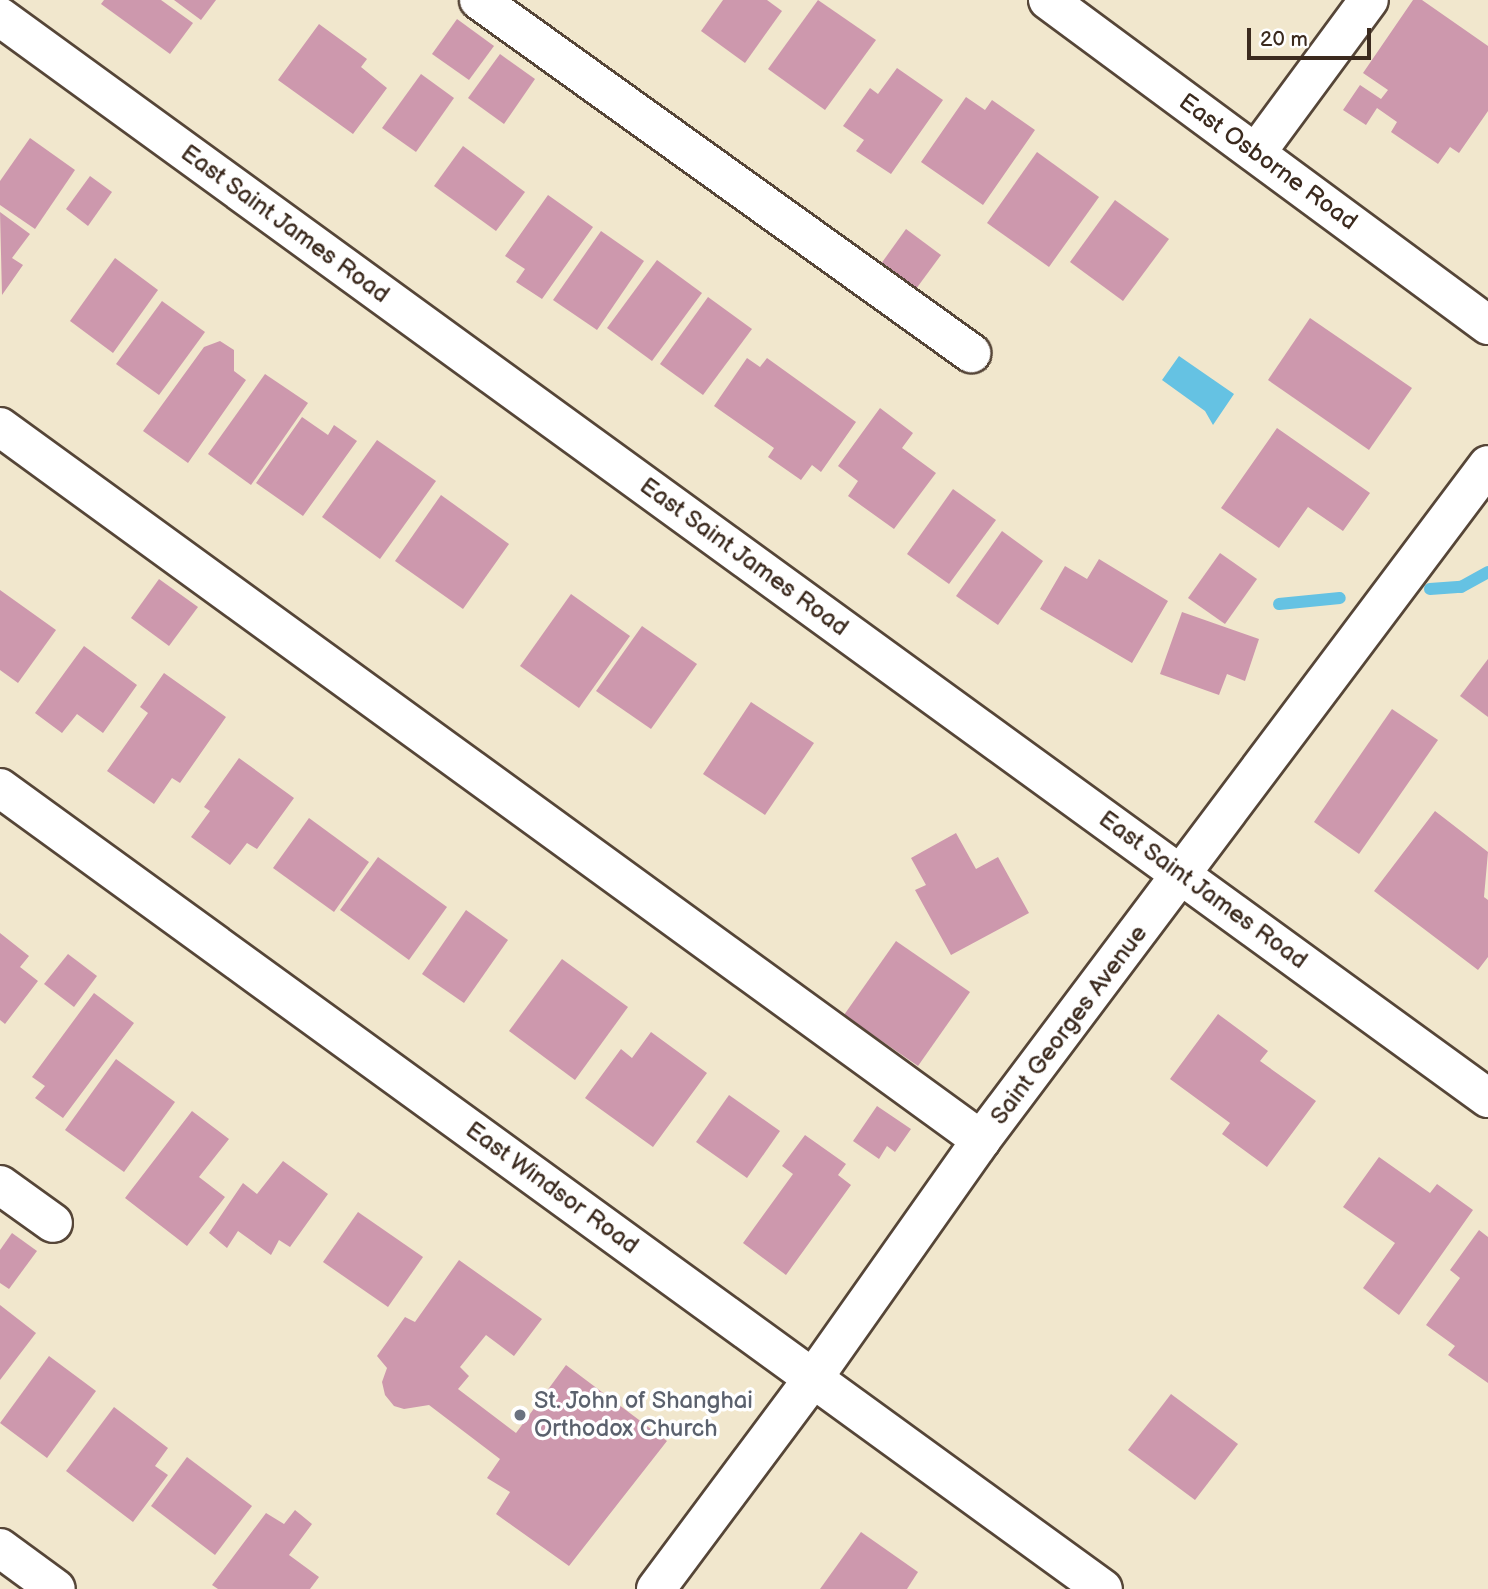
<!DOCTYPE html>
<html>
<head>
<meta charset="utf-8">
<style>
	body { margin:0 }
	#map { position:relative; width:1488px; height:1589px; overflow:hidden; background:#f1e7cd; font-family:"Balsamiq Sans",sans-serif }
	div>[style] { position:absolute }
	.water>* { inset:0; background:#65c2e3 }
	.stream>* { height:12px; margin:-6px; padding:0 6px; transform-origin:6px; border-radius:6px; background:#65c2e3 }
	.building>* { inset:0; background:#cd98ad }
	.roads { filter:drop-shadow(2px 0 #564638) drop-shadow(-2px 0 #564638) drop-shadow(0 2px #564638) drop-shadow(0 -2px #564638) }
	.minor>* { height:38px; margin:-19px; padding:0 19px; transform-origin:19px; border-radius:19px; background:#fff }
	.dots>* { width:19px; height:19px; translate:-50% -50%; box-sizing:border-box; border:4px solid #fff; border-radius:50% }
	span { translate:-50% -50%; white-space:nowrap; text-align:center; line-height:1.15; -webkit-text-stroke:7px #fff; paint-order:stroke }
	.street-label { font-size:24px; color:#3b2a1e }
	.worship-label { font-size:24px; color:#5b616d }
	.left { translate:0 -50%; text-align:left }
	.scale { position:absolute; left:1247px; top:28px; width:124px; height:32px; box-sizing:border-box; border:4px solid #3b2a1e; border-top:0; padding-left:9px; font-size:21px; line-height:24px; white-space:nowrap; color:#3b2a1e; -webkit-text-stroke:5px #fff; paint-order:stroke }
</style>
</head>
<body>
<div id="map">
	<div class="water">
		<i style="clip-path:polygon(1179px 356px,1234px 394px,1213px 425px,1205px 411px,1162px 380px)"></i>
	</div>
	<div class="stream">
		<i style="left:1430px;top:589px;width:31px;rotate:-4deg"></i>
		<i style="left:1461px;top:587px;width:31px;rotate:-29deg"></i>
		<i style="left:1279px;top:604px;width:61px;rotate:-5.6deg"></i>
	</div>
	<div class="building">
		<i style="clip-path:polygon(104px 0,161px 0,193px 23px,170px 54px,101px 4px)"></i>
		<i style="clip-path:polygon(174px 0,216px 0,201px 20px)"></i>
		<i style="clip-path:polygon(723px 0,767px 0,782px 11px,745px 63px,701px 31px)"></i>
		<i style="clip-path:polygon(818px 0,876px 40px,825px 110px,768px 69px)"></i>
		<i style="clip-path:polygon(1413px 0,1422px 0,1488px 46px,1488px 111px,1459px 153px,1450px 147px,1438px 164px,1391px 132px,1397px 122px,1377px 108px,1366px 125px,1343px 110px,1360px 85px,1381px 99px,1388px 90px,1363px 73px)"></i>
		<i style="clip-path:polygon(457px 19px,494px 46px,469px 80px,432px 54px)"></i>
		<i style="clip-path:polygon(319px 24px,367px 59px,361px 67px,387px 88px,353px 134px,278px 80px)"></i>
		<i style="clip-path:polygon(500px 54px,535px 79px,504px 124px,468px 98px)"></i>
		<i style="clip-path:polygon(897px 68px,943px 100px,891px 174px,856px 151px,864px 140px,843px 126px,870px 88px,878px 94px)"></i>
		<i style="clip-path:polygon(421px 74px,454px 98px,416px 152px,382px 128px)"></i>
		<i style="clip-path:polygon(966px 97px,985px 110px,992px 100px,1035px 130px,983px 205px,921px 162px)"></i>
		<i style="clip-path:polygon(30px 138px,75px 170px,35px 229px,0 205px,0 181px)"></i>
		<i style="clip-path:polygon(463px 146px,525px 192px,496px 231px,434px 186px)"></i>
		<i style="clip-path:polygon(1037px 152px,1099px 197px,1049px 267px,987px 223px)"></i>
		<i style="clip-path:polygon(90px 176px,112px 192px,88px 226px,66px 209px)"></i>
		<i style="clip-path:polygon(548px 195px,593px 227px,542px 299px,516px 282px,525px 269px,505px 256px)"></i>
		<i style="clip-path:polygon(1115px 200px,1169px 239px,1123px 301px,1070px 262px)"></i>
		<i style="clip-path:polygon(0 212px,30px 234px,12px 258px,23px 265px,2px 295px)"></i>
		<i style="clip-path:polygon(906px 229px,941px 255px,913px 293px,878px 268px)"></i>
		<i style="clip-path:polygon(601px 231px,644px 261px,597px 330px,553px 300px)"></i>
		<i style="clip-path:polygon(115px 258px,158px 290px,113px 353px,70px 321px)"></i>
		<i style="clip-path:polygon(657px 260px,702px 293px,652px 361px,607px 328px)"></i>
		<i style="clip-path:polygon(708px 297px,752px 329px,703px 395px,660px 364px)"></i>
		<i style="clip-path:polygon(162px 301px,205px 332px,159px 395px,116px 364px)"></i>
		<i style="clip-path:polygon(1310px 318px,1412px 388px,1369px 450px,1268px 380px)"></i>
		<i style="clip-path:polygon(220px 341px,234px 350px,234px 371px,246px 380px,188px 463px,143px 431px,204px 347px)"></i>
		<i style="clip-path:polygon(747px 358px,760px 367px,767px 358px,856px 422px,821px 472px,812px 465px,801px 480px,768px 457px,774px 448px,714px 406px)"></i>
		<i style="clip-path:polygon(265px 374px,308px 403px,251px 485px,208px 454px)"></i>
		<i style="clip-path:polygon(880px 408px,913px 433px,902px 448px,936px 473px,894px 529px,848px 496px,858px 481px,838px 466px)"></i>
		<i style="clip-path:polygon(302px 417px,328px 435px,334px 425px,357px 441px,303px 516px,256px 483px)"></i>
		<i style="clip-path:polygon(1277px 428px,1370px 493px,1343px 531px,1308px 507px,1279px 548px,1221px 508px)"></i>
		<i style="clip-path:polygon(377px 440px,436px 481px,380px 559px,322px 517px)"></i>
		<i style="clip-path:polygon(953px 489px,996px 520px,949px 584px,907px 554px)"></i>
		<i style="clip-path:polygon(441px 495px,509px 544px,463px 609px,395px 561px)"></i>
		<i style="clip-path:polygon(1002px 531px,1043px 561px,998px 625px,956px 596px)"></i>
		<i style="clip-path:polygon(1220px 553px,1257px 579px,1225px 624px,1188px 598px)"></i>
		<i style="clip-path:polygon(1099px 559px,1168px 601px,1132px 663px,1040px 609px,1065px 566px,1087px 579px)"></i>
		<i style="clip-path:polygon(159px 579px,198px 607px,169px 646px,131px 618px)"></i>
		<i style="clip-path:polygon(0 590px,56px 630px,18px 683px,0 670px)"></i>
		<i style="clip-path:polygon(571px 594px,630px 636px,579px 708px,520px 666px)"></i>
		<i style="clip-path:polygon(1182px 612px,1259px 639px,1245px 681px,1227px 674px,1219px 695px,1160px 674px)"></i>
		<i style="clip-path:polygon(642px 626px,697px 664px,651px 729px,596px 691px)"></i>
		<i style="clip-path:polygon(84px 646px,137px 685px,103px 733px,77px 714px,62px 733px,35px 713px)"></i>
		<i style="clip-path:polygon(1488px 659px,1488px 717px,1460px 696px)"></i>
		<i style="clip-path:polygon(164px 673px,226px 717px,180px 783px,172px 778px,154px 804px,107px 771px,148px 713px,140px 707px)"></i>
		<i style="clip-path:polygon(751px 702px,814px 743px,765px 815px,703px 774px)"></i>
		<i style="clip-path:polygon(1392px 709px,1438px 740px,1359px 854px,1314px 822px)"></i>
		<i style="clip-path:polygon(239px 758px,294px 798px,257px 849px,247px 843px,230px 865px,191px 837px,210px 811px,204px 807px)"></i>
		<i style="clip-path:polygon(1435px 811px,1488px 852px,1484px 897px,1488px 900px,1488px 957px,1478px 970px,1374px 891px)"></i>
		<i style="clip-path:polygon(309px 818px,369px 862px,334px 912px,273px 868px)"></i>
		<i style="clip-path:polygon(956px 833px,976px 869px,998px 857px,1029px 913px,951px 955px,915px 890px,926px 885px,911px 858px)"></i>
		<i style="clip-path:polygon(378px 857px,447px 907px,409px 960px,340px 910px)"></i>
		<i style="clip-path:polygon(466px 910px,508px 940px,464px 1003px,422px 974px)"></i>
		<i style="clip-path:polygon(0 933px,29px 956px,20px 967px,38px 981px,5px 1024px,0 1020px)"></i>
		<i style="clip-path:polygon(896px 941px,970px 992px,918px 1066px,844px 1015px)"></i>
		<i style="clip-path:polygon(68px 954px,97px 976px,74px 1007px,44px 984px)"></i>
		<i style="clip-path:polygon(562px 959px,628px 1007px,575px 1080px,509px 1031px)"></i>
		<i style="clip-path:polygon(94px 993px,134px 1023px,63px 1118px,35px 1098px,45px 1086px,32px 1077px)"></i>
		<i style="clip-path:polygon(1218px 1014px,1268px 1051px,1260px 1061px,1316px 1101px,1267px 1167px,1222px 1134px,1230px 1123px,1170px 1079px)"></i>
		<i style="clip-path:polygon(651px 1032px,707px 1073px,653px 1147px,585px 1098px,621px 1049px,632px 1058px)"></i>
		<i style="clip-path:polygon(116px 1059px,175px 1102px,124px 1172px,65px 1130px)"></i>
		<i style="clip-path:polygon(729px 1095px,780px 1131px,747px 1178px,696px 1142px)"></i>
		<i style="clip-path:polygon(877px 1106px,911px 1129px,895px 1152px,887px 1146px,879px 1159px,853px 1141px)"></i>
		<i style="clip-path:polygon(192px 1111px,229px 1139px,199px 1177px,225px 1197px,187px 1246px,125px 1198px)"></i>
		<i style="clip-path:polygon(805px 1135px,846px 1164px,838px 1175px,851px 1185px,786px 1275px,743px 1243px,793px 1174px,782px 1166px)"></i>
		<i style="clip-path:polygon(1379px 1157px,1430px 1193px,1437px 1184px,1473px 1210px,1399px 1315px,1363px 1288px,1395px 1243px,1343px 1207px)"></i>
		<i style="clip-path:polygon(283px 1161px,328px 1194px,290px 1247px,279px 1240px,271px 1255px,238px 1231px,227px 1248px,209px 1233px,243px 1183px,257px 1194px)"></i>
		<i style="clip-path:polygon(358px 1212px,423px 1257px,388px 1307px,323px 1262px)"></i>
		<i style="clip-path:polygon(1479px 1230px,1488px 1237px,1488px 1383px,1448px 1355px,1455px 1346px,1426px 1325px,1460px 1278px,1450px 1270px)"></i>
		<i style="clip-path:polygon(12px 1233px,37px 1251px,9px 1289px,0 1283px,0 1250px)"></i>
		<i style="clip-path:polygon(459px 1260px,542px 1319px,514px 1356px,486px 1335px,460px 1367px,469px 1376px,458px 1389px,516px 1433px,566px 1365px,667px 1441px,569px 1566px,496px 1514px,510px 1492px,487px 1478px,500px 1459px,429px 1405px,404px 1409px,394px 1406px,385px 1395px,382px 1382px,387px 1368px,377px 1356px,405px 1317px,415px 1322px)"></i>
		<i style="clip-path:polygon(0 1305px,36px 1333px,0 1380px)"></i>
		<i style="clip-path:polygon(49px 1356px,96px 1391px,47px 1458px,0 1423px)"></i>
		<i style="clip-path:polygon(1171px 1394px,1238px 1444px,1195px 1500px,1128px 1450px)"></i>
		<i style="clip-path:polygon(114px 1407px,168px 1448px,155px 1466px,168px 1475px,133px 1522px,66px 1471px)"></i>
		<i style="clip-path:polygon(187px 1457px,252px 1506px,215px 1555px,151px 1506px)"></i>
		<i style="clip-path:polygon(295px 1510px,312px 1524px,289px 1555px,319px 1577px,310px 1589px,218px 1589px,212px 1585px,266px 1513px,284px 1524px)"></i>
		<i style="clip-path:polygon(861px 1532px,918px 1572px,907px 1589px,820px 1589px)"></i>
	</div>
	<div class="roads">
		<div class="minor">
			<i style="left:479px;top:0;width:606px;rotate:35.66deg"></i>
			<i style="left:1048px;top:0;width:547px;rotate:36.45deg"></i>
			<i style="left:0;top:17px;width:1839px;rotate:36deg"></i>
			<i style="left:1256px;top:153px;width:190px;rotate:-53.6deg"></i>
			<i style="left:0;top:427px;width:1213px;rotate:36.01deg"></i>
			<i style="left:0;top:788px;width:1363px;rotate:35.99deg"></i>
			<i style="left:0;top:1185px;width:65px;rotate:35.6deg"></i>
			<i style="left:0;top:1548px;width:69px;rotate:36.2deg"></i>
			<i style="left:656px;top:1589px;width:264px;rotate:-53.3deg"></i>
			<i style="left:814px;top:1377px;width:290px;rotate:-54.8deg"></i>
			<i style="left:981px;top:1140px;width:844px;rotate:-53.09deg"></i>
		</div>
	</div>
	<div class="dots">
		<i style="left:520px;top:1415px;background:#6b7280"></i>
	</div>
	<div class="street-label">
		<span style="left:1268px;top:162px;rotate:36deg">East Osborne Road</span>
		<span style="left:285px;top:224px;rotate:36deg">East Saint James Road</span>
		<span style="left:744px;top:557px;rotate:36deg">East Saint James Road</span>
		<span style="left:1203px;top:890px;rotate:36deg">East Saint James Road</span>
		<span style="left:1069px;top:1025px;rotate:-53deg">Saint Georges Avenue</span>
		<span style="left:552px;top:1188px;rotate:36deg">East Windsor Road</span>
	</div>
	<div class="worship-label">
		<span class="left" style="left:534px;top:1415px">St. John of Shanghai<br>Orthodox Church</span>
	</div>
	<div class="scale">20 m</div>
</div>
</body>
</html>
